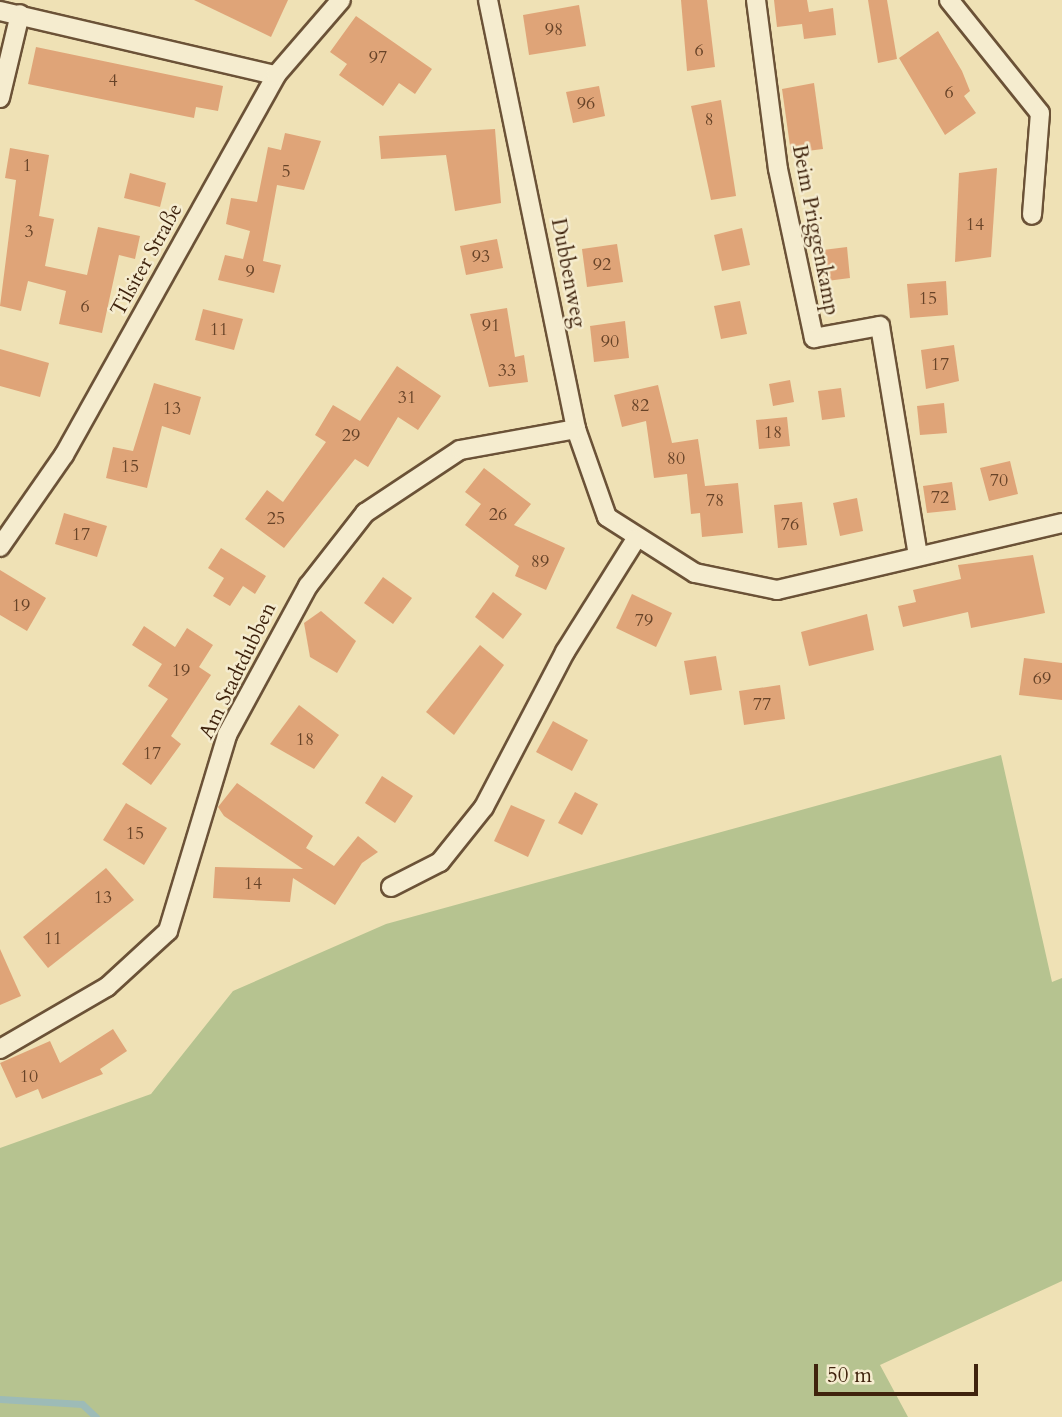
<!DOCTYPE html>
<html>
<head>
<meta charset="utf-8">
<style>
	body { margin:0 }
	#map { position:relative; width:1062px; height:1417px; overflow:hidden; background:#efe1b5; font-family:Cardo,serif }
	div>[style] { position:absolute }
	.green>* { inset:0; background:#b6c390 }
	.stream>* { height:7px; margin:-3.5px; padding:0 3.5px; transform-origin:3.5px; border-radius:3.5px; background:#9dbbb7 }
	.building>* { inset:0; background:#dfa478 }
	.roads { filter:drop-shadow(2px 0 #6b5237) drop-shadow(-2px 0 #6b5237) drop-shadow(0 2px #6b5237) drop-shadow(0 -2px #6b5237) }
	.minor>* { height:18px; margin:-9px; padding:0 9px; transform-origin:9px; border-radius:9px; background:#f5eccf }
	span { translate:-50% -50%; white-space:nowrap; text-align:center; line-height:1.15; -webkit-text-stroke:5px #f5eccf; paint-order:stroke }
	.number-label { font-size:18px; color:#674328 }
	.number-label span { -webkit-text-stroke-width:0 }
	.street-label { font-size:21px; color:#3f230d }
	.scale { position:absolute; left:814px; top:1364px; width:164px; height:32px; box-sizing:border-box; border:4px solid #3f230d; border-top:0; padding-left:9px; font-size:21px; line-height:24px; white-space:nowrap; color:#3f230d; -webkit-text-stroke:5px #f5eccf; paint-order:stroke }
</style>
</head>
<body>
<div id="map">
	<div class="green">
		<i style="clip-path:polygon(1001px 755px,1052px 982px,1062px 978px,1062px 1281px,880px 1365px,908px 1417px,0 1417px,0 1148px,151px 1094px,233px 991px,386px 924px)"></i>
	</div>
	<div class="stream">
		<i style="left:0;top:1399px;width:82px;rotate:3.5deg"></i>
		<i style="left:82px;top:1404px;width:19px;rotate:43deg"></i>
	</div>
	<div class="building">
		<i style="clip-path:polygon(194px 0,288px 0,271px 37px)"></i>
		<i style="clip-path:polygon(681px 0,707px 0,715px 67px,687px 71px)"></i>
		<i style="clip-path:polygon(774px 0,807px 0,809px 12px,833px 8px,836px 35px,804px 39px,802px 24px,777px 27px)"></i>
		<i style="clip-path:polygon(868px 0,887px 0,897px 59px,878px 63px)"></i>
		<i style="clip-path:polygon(579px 5px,586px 46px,529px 55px,523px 15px)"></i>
		<i style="clip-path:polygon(356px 16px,432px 69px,415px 94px,399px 83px,383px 106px,339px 75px,347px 64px,330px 52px)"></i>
		<i style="clip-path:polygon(938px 31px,962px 71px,970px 91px,964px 96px,976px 113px,945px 135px,899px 58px)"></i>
		<i style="clip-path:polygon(36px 47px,223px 86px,218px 111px,196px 107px,194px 118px,28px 84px)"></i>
		<i style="clip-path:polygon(814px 83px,823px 149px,791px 153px,782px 89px)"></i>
		<i style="clip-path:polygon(599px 86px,605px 116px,573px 123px,566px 92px)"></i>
		<i style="clip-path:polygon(721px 100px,736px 196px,711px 200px,691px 106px)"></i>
		<i style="clip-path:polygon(495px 129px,501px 203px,455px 211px,446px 155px,381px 159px,379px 136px)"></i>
		<i style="clip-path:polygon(285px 133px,321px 141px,304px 190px,277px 185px,263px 261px,281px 265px,274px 293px,218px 280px,225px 255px,243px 259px,250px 231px,226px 224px,231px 198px,257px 202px,268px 147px,281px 150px)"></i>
		<i style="clip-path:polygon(10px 148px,49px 155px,39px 216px,54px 219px,45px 266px,87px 275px,98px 227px,140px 236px,135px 259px,119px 255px,102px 333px,59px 324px,66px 291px,28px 281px,21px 311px,0 306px,16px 180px,5px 178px)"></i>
		<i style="clip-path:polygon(997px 168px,991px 257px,955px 262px,959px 173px)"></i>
		<i style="clip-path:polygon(130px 173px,166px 183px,160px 207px,124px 198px)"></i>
		<i style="clip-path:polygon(742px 228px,750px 265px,722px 271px,714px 235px)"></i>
		<i style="clip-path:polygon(497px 239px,503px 268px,466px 275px,460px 246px)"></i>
		<i style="clip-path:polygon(617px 244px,623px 282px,587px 287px,582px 249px)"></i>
		<i style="clip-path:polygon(847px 247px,850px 278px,819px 282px,815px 251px)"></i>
		<i style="clip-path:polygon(946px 281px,948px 315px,910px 318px,907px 284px)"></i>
		<i style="clip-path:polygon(740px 301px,747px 334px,721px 339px,714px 306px)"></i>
		<i style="clip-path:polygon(507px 308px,515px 357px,524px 355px,528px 382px,489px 387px,470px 314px)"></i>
		<i style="clip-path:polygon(203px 309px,243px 319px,234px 350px,195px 340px)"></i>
		<i style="clip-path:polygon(625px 321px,629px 358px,594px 362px,590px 326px)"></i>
		<i style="clip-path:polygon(954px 345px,959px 381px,926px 389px,921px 350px)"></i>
		<i style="clip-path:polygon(0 349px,49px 363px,40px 397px,0 386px)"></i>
		<i style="clip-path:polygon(397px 366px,441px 396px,418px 430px,398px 417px,368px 467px,355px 459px,284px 548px,245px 519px,267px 490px,283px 502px,326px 442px,315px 435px,333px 405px,360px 421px)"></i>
		<i style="clip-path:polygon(790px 380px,794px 402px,773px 406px,769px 384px)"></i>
		<i style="clip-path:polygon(154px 383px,201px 397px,190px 435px,162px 426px,147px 488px,106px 478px,113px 447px,133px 451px)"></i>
		<i style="clip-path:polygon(658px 385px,672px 443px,698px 439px,705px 486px,738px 483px,743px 533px,702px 537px,700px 513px,691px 514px,687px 474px,654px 478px,646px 421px,622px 427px,614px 395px)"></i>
		<i style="clip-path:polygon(841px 388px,845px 417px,822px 420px,818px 391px)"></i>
		<i style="clip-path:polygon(944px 403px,947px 433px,920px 435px,917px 406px)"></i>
		<i style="clip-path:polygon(787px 417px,790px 446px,759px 449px,756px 420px)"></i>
		<i style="clip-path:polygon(1010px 461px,1018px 494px,989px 501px,980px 468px)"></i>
		<i style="clip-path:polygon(484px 468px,531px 504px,514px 525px,565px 548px,546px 590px,515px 576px,519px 566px,465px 525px,481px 504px,465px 492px)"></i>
		<i style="clip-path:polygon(952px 482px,956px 510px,927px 513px,923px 486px)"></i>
		<i style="clip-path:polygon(857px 498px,863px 531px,840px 536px,833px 503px)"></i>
		<i style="clip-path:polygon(802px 502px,807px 545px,778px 548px,774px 505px)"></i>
		<i style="clip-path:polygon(64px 513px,107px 526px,97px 557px,55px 544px)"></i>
		<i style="clip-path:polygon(221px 548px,266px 576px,255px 594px,243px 586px,230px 606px,213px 596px,224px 578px,208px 568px)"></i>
		<i style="clip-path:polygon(1033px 555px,1045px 613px,971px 628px,968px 612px,903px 627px,898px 606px,916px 602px,913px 590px,961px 579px,958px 565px)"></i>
		<i style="clip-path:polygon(0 570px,46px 598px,27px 631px,0 615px)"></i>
		<i style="clip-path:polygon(383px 577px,412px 598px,393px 624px,364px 603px)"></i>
		<i style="clip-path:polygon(493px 592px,522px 614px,503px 639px,475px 617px)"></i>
		<i style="clip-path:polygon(632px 594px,672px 613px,656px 647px,616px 628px)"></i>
		<i style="clip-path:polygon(321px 611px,356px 641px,337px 673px,310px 657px,304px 623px)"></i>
		<i style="clip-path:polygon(867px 614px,874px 650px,809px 666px,801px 632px)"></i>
		<i style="clip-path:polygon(144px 626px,175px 647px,187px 628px,213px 645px,199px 667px,211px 675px,171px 736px,181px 744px,151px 785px,122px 764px,168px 699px,148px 686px,162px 664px,132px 645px)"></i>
		<i style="clip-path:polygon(480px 645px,504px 665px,454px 735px,426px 712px)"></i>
		<i style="clip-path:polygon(716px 656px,722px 690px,690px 695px,684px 661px)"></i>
		<i style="clip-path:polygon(1024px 658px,1062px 663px,1062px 700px,1019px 695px)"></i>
		<i style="clip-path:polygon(780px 685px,785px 719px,744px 725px,739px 691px)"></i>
		<i style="clip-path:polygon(299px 705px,339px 735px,314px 769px,270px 744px)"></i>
		<i style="clip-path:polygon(553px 721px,588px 740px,572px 771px,536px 752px)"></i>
		<i style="clip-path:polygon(382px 776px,413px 796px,395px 823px,365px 803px)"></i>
		<i style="clip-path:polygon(237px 783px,313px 836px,306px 848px,334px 866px,358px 836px,378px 852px,362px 863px,335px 905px,293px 878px,290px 902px,213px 898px,215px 867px,303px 869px,224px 816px,218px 807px)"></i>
		<i style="clip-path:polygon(575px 792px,598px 804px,582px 835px,558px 823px)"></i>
		<i style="clip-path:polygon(126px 803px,167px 828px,144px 865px,103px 840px)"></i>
		<i style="clip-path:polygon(511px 805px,545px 820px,528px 857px,494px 841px)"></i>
		<i style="clip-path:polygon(106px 868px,134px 900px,48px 968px,23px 937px)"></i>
		<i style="clip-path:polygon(0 949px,21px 996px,0 1005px)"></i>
		<i style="clip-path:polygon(113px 1029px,127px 1051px,100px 1069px,103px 1074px,42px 1099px,38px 1089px,16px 1098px,0 1063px,50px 1041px,60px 1063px)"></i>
	</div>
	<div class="roads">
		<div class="minor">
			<i style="left:488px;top:0;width:438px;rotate:78.4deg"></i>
			<i style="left:576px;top:429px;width:93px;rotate:70.6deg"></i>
			<i style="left:607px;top:517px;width:104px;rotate:32.5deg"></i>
			<i style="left:695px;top:573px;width:84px;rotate:11.7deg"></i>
			<i style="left:777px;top:590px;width:293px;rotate:-13.2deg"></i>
			<i style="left:756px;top:0;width:170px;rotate:82.6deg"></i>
			<i style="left:778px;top:169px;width:173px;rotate:78deg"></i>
			<i style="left:814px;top:338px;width:67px;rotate:-10.3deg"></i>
			<i style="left:880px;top:326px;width:233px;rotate:80.6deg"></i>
			<i style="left:949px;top:0;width:145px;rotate:51.2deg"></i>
			<i style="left:1040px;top:113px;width:102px;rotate:94.5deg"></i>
			<i style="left:0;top:11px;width:283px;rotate:13.1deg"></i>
			<i style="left:0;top:98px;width:86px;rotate:-76.6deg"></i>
			<i style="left:0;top:547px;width:112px;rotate:-55.2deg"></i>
			<i style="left:64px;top:455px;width:435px;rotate:-60.8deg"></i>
			<i style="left:276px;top:75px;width:99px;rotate:-49.1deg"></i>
			<i style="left:391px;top:887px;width:55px;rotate:-27deg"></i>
			<i style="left:440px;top:862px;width:70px;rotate:-51.3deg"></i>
			<i style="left:484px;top:807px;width:175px;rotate:-62.4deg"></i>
			<i style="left:565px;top:652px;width:133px;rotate:-57.9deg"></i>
			<i style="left:0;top:1049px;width:124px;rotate:-30.1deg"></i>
			<i style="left:107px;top:987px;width:83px;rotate:-42.6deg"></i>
			<i style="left:168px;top:931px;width:205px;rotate:-73.2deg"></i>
			<i style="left:227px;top:735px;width:170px;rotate:-61.5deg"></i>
			<i style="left:308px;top:586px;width:93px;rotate:-52deg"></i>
			<i style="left:365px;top:513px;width:114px;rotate:-33.6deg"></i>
			<i style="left:460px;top:450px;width:118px;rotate:-10.3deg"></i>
		</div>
	</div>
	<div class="number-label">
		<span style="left:554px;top:30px">98</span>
		<span style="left:699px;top:51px">6</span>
		<span style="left:378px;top:58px">97</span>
		<span style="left:113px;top:81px">4</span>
		<span style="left:949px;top:93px">6</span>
		<span style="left:586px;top:104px">96</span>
		<span style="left:709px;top:120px">8</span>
		<span style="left:27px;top:166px">1</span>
		<span style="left:286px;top:172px">5</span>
		<span style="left:975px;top:225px">14</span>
		<span style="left:29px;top:232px">3</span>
		<span style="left:481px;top:257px">93</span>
		<span style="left:602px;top:265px">92</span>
		<span style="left:250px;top:272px">9</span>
		<span style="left:928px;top:299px">15</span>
		<span style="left:85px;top:307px">6</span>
		<span style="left:491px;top:326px">91</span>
		<span style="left:219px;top:330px">11</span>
		<span style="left:610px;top:342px">90</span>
		<span style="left:940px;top:365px">17</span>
		<span style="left:507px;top:371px">33</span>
		<span style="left:407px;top:398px">31</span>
		<span style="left:640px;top:406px">82</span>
		<span style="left:172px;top:409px">13</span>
		<span style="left:773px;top:433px">18</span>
		<span style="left:351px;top:436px">29</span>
		<span style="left:676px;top:459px">80</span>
		<span style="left:130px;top:467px">15</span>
		<span style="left:999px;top:481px">70</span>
		<span style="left:940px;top:498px">72</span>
		<span style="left:715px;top:501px">78</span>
		<span style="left:498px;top:515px">26</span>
		<span style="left:276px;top:519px">25</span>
		<span style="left:790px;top:525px">76</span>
		<span style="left:81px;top:535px">17</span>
		<span style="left:540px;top:562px">89</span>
		<span style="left:21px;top:606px">19</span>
		<span style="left:644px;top:621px">79</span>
		<span style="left:181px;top:671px">19</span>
		<span style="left:1042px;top:679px">69</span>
		<span style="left:762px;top:705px">77</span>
		<span style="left:305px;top:740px">18</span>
		<span style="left:152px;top:754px">17</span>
		<span style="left:135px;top:834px">15</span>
		<span style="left:253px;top:884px">14</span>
		<span style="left:103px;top:898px">13</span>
		<span style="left:53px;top:939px">11</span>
		<span style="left:29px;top:1077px">10</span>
	</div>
	<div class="street-label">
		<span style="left:815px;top:230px;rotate:79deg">Beim Priggenkamp</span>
		<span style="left:147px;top:260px;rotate:-61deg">Tilsiter Straße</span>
		<span style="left:568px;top:273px;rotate:79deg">Dubbenweg</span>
		<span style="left:238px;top:671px;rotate:-64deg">Am Stadtdubben</span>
	</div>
	<div class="scale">50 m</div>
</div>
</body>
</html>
